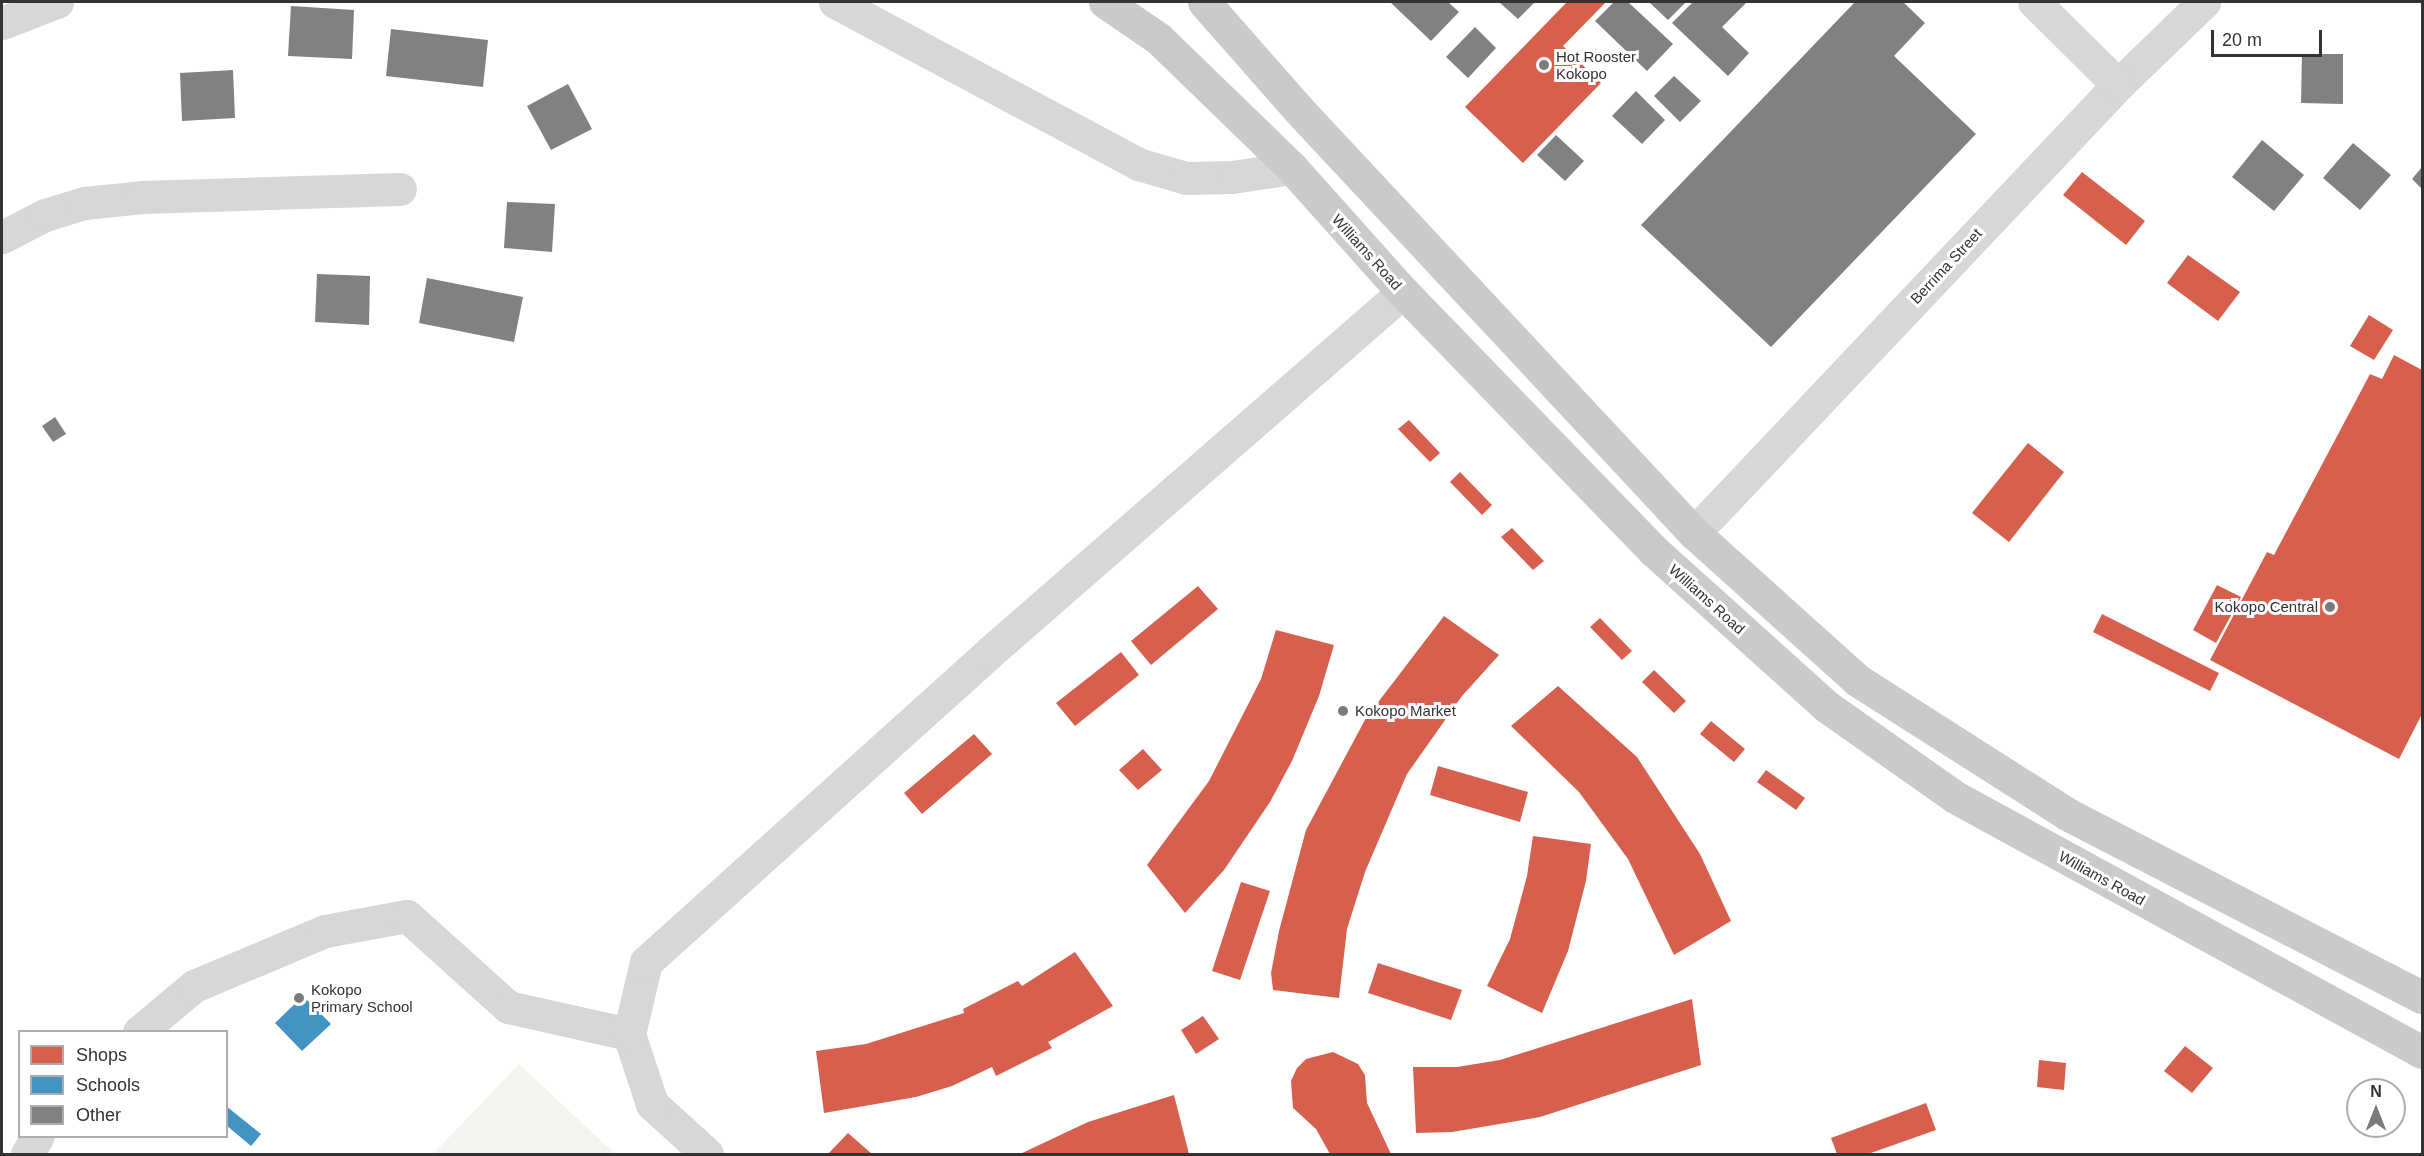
<!DOCTYPE html>
<html>
<head>
<meta charset="utf-8">
<style>
	body { margin:0 }
	#map { position:relative; width:2424px; height:1156px; overflow:hidden; background:#fff; font-family:Arial,sans-serif }
	div>[style] { position:absolute }
	.green>* { inset:0; background:#f1f5ed }
	.shops>* { inset:0; background:#d6604d }
	.schools>* { inset:0; background:#4393c3 }
	.building>* { inset:0; background:#818181 }
	.minor>* { height:33px; margin:-16.5px; padding:0 16.5px; transform-origin:16.5px; border-radius:16.5px; background:#d7d7d7 }
	.major>* { height:33px; margin:-16.5px; padding:0 16.5px; transform-origin:16.5px; border-radius:16.5px; background:#cacaca }
	.dots>* { width:16px; height:16px; translate:-50% -50%; box-sizing:border-box; border:3px solid #fff; border-radius:50% }
	span { translate:-50% -50%; white-space:nowrap; text-align:center; line-height:1.15; -webkit-text-stroke:6px #fff; paint-order:stroke }
	.poi-label { font-size:15px; color:#333 }
	.left { translate:0 -50%; text-align:left }
	.right { translate:-100% -50%; text-align:right }
	.street-label { font-size:15px; color:#333 }
	.frame { position:absolute; inset:0; border:3px solid #333; pointer-events:none }
	.legend { position:absolute; left:18px; top:1030px; width:210px; height:108px; box-sizing:border-box; background:#fff; border:2px solid #adadad; margin:0; padding:8px 10px; list-style:none; font-size:18px; color:#333 }
	.legend li { display:flex; align-items:center; gap:12px; height:30px }
	.legend b { width:30px; border:2px solid #adadad }
	.north { position:absolute; left:2346px; top:1078px; width:60px; height:60px; box-sizing:border-box; background:#fff; border:2px solid #adadad; border-radius:50%; rotate:0deg; font-size:16px; font-weight:700; line-height:24px; text-align:center; color:#333 }
	.north::after { content:''; display:block; margin:auto; width:21px; height:27px; background:#7a7a7a; clip-path:polygon(50% 0,100% 100%,50% 72%,0 100%) }
	.scale { position:absolute; left:2211px; top:30px; width:111px; height:27px; box-sizing:border-box; border:3px solid #333; border-top:0; padding-left:8px; font-size:18px; line-height:21px; white-space:nowrap; color:#333; -webkit-text-stroke:4px #fff; paint-order:stroke }
</style>
</head>
<body>
<div id="map">
	<div class="green">
		<i style="clip-path:polygon(519px 1064px,615px 1154px,433px 1154px)"></i>
	</div>
	<div class="shops">
		<i style="clip-path:polygon(1567px 2px,1606px 2px,1563px 46px,1601px 83px,1523px 163px,1465px 107px)"></i>
		<i style="clip-path:polygon(2082px 172px,2145px 221px,2126px 245px,2063px 195px)"></i>
		<i style="clip-path:polygon(2188px 255px,2240px 292px,2218px 321px,2167px 283px)"></i>
		<i style="clip-path:polygon(2369px 315px,2393px 330px,2374px 360px,2350px 346px)"></i>
		<i style="clip-path:polygon(2394px 355px,2422px 370px,2422px 714px,2399px 759px,2210px 660px,2267px 552px,2274px 555px,2370px 374px,2382px 379px)"></i>
		<i style="clip-path:polygon(1409px 420px,1440px 453px,1430px 462px,1398px 429px)"></i>
		<i style="clip-path:polygon(2028px 443px,2064px 472px,2009px 542px,1972px 513px)"></i>
		<i style="clip-path:polygon(1460px 472px,1492px 505px,1482px 515px,1450px 482px)"></i>
		<i style="clip-path:polygon(1512px 528px,1544px 561px,1533px 570px,1501px 537px)"></i>
		<i style="clip-path:polygon(2217px 585px,2241px 597px,2216px 643px,2193px 630px)"></i>
		<i style="clip-path:polygon(1198px 586px,1218px 609px,1151px 665px,1131px 641px)"></i>
		<i style="clip-path:polygon(2102px 614px,2219px 673px,2210px 691px,2093px 632px)"></i>
		<i style="clip-path:polygon(1444px 616px,1499px 655px,1462px 696px,1407px 774px,1365px 872px,1347px 929px,1339px 998px,1273px 990px,1271px 973px,1279px 931px,1306px 830px,1366px 718px)"></i>
		<i style="clip-path:polygon(1600px 618px,1632px 651px,1622px 660px,1590px 627px)"></i>
		<i style="clip-path:polygon(1276px 630px,1334px 645px,1319px 696px,1292px 761px,1270px 802px,1224px 870px,1185px 913px,1147px 865px,1209px 781px,1261px 679px)"></i>
		<i style="clip-path:polygon(1121px 652px,1139px 675px,1075px 726px,1056px 703px)"></i>
		<i style="clip-path:polygon(1654px 670px,1686px 701px,1674px 713px,1642px 682px)"></i>
		<i style="clip-path:polygon(1558px 686px,1637px 757px,1700px 854px,1731px 921px,1674px 955px,1628px 859px,1579px 792px,1511px 726px)"></i>
		<i style="clip-path:polygon(1711px 721px,1745px 749px,1734px 762px,1700px 734px)"></i>
		<i style="clip-path:polygon(974px 734px,992px 754px,922px 814px,904px 793px)"></i>
		<i style="clip-path:polygon(1143px 749px,1162px 770px,1138px 790px,1119px 770px)"></i>
		<i style="clip-path:polygon(1438px 766px,1528px 792px,1520px 822px,1430px 795px)"></i>
		<i style="clip-path:polygon(1766px 770px,1805px 798px,1796px 810px,1757px 782px)"></i>
		<i style="clip-path:polygon(1533px 836px,1591px 844px,1586px 881px,1568px 951px,1542px 1013px,1487px 986px,1510px 939px,1527px 876px)"></i>
		<i style="clip-path:polygon(1241px 882px,1270px 891px,1240px 980px,1212px 971px)"></i>
		<i style="clip-path:polygon(1075px 952px,1113px 1006px,1048px 1042px,1052px 1048px,996px 1076px,992px 1067px,952px 1086px,916px 1097px,824px 1113px,816px 1051px,866px 1044px,964px 1013px,963px 1009px,1018px 981px,1022px 986px)"></i>
		<i style="clip-path:polygon(1378px 963px,1462px 990px,1451px 1020px,1368px 993px)"></i>
		<i style="clip-path:polygon(1692px 999px,1701px 1065px,1540px 1117px,1452px 1132px,1416px 1133px,1413px 1067px,1457px 1067px,1500px 1060px)"></i>
		<i style="clip-path:polygon(1203px 1016px,1219px 1039px,1196px 1054px,1181px 1030px)"></i>
		<i style="clip-path:polygon(2185px 1046px,2213px 1068px,2192px 1093px,2164px 1071px)"></i>
		<i style="clip-path:polygon(1333px 1052px,1358px 1064px,1365px 1075px,1367px 1103px,1391px 1154px,1330px 1154px,1316px 1129px,1293px 1108px,1291px 1081px,1297px 1068px,1306px 1059px)"></i>
		<i style="clip-path:polygon(2039px 1060px,2066px 1063px,2064px 1090px,2037px 1087px)"></i>
		<i style="clip-path:polygon(1174px 1095px,1189px 1154px,1020px 1154px,1088px 1122px)"></i>
		<i style="clip-path:polygon(1926px 1103px,1936px 1130px,1868px 1154px,1837px 1154px,1831px 1138px)"></i>
		<i style="clip-path:polygon(848px 1133px,872px 1154px,828px 1154px)"></i>
	</div>
	<div class="schools">
		<i style="clip-path:polygon(303px 996px,331px 1024px,302px 1051px,275px 1023px)"></i>
		<i style="clip-path:polygon(226px 1106px,261px 1134px,251px 1146px,226px 1125px)"></i>
	</div>
	<div class="building">
		<i style="clip-path:polygon(1390px 2px,1448px 2px,1459px 12px,1431px 41px)"></i>
		<i style="clip-path:polygon(1499px 2px,1535px 2px,1518px 19px)"></i>
		<i style="clip-path:polygon(1614px 2px,1628px 2px,1673px 44px,1647px 71px,1595px 21px)"></i>
		<i style="clip-path:polygon(1649px 2px,1686px 2px,1668px 20px)"></i>
		<i style="clip-path:polygon(1693px 2px,1747px 2px,1722px 27px,1749px 53px,1728px 76px,1672px 23px)"></i>
		<i style="clip-path:polygon(1855px 2px,1903px 2px,1925px 23px,1894px 56px,1976px 134px,1771px 347px,1641px 225px)"></i>
		<i style="clip-path:polygon(291px 6px,354px 10px,352px 59px,288px 56px)"></i>
		<i style="clip-path:polygon(1475px 27px,1496px 48px,1468px 78px,1446px 57px)"></i>
		<i style="clip-path:polygon(391px 29px,488px 40px,483px 87px,386px 76px)"></i>
		<i style="clip-path:polygon(2302px 54px,2343px 54px,2343px 104px,2301px 103px)"></i>
		<i style="clip-path:polygon(233px 70px,235px 118px,182px 121px,180px 73px)"></i>
		<i style="clip-path:polygon(1674px 76px,1701px 101px,1680px 122px,1654px 96px)"></i>
		<i style="clip-path:polygon(568px 84px,592px 129px,551px 150px,527px 106px)"></i>
		<i style="clip-path:polygon(1636px 91px,1665px 120px,1642px 144px,1612px 116px)"></i>
		<i style="clip-path:polygon(1556px 135px,1584px 161px,1565px 181px,1537px 155px)"></i>
		<i style="clip-path:polygon(2262px 140px,2304px 175px,2274px 211px,2232px 177px)"></i>
		<i style="clip-path:polygon(2353px 143px,2391px 175px,2360px 210px,2323px 178px)"></i>
		<i style="clip-path:polygon(2422px 167px,2422px 189px,2412px 179px)"></i>
		<i style="clip-path:polygon(507px 202px,555px 204px,552px 252px,504px 248px)"></i>
		<i style="clip-path:polygon(317px 274px,370px 276px,369px 325px,315px 322px)"></i>
		<i style="clip-path:polygon(427px 278px,523px 297px,514px 342px,419px 323px)"></i>
		<i style="clip-path:polygon(55px 417px,66px 434px,53px 442px,42px 426px)"></i>
	</div>
	<div class="minor">
		<i style="left:835px;top:2px;width:344px;rotate:28.1deg"></i>
		<i style="left:1138px;top:164px;width:50px;rotate:16.3deg"></i>
		<i style="left:1186px;top:178px;width:46px;rotate:-1.2deg"></i>
		<i style="left:1232px;top:177px;width:61px;rotate:-8.5deg"></i>
		<i style="left:2px;top:23px;width:59px;rotate:-20.9deg"></i>
		<i style="left:2118px;top:85px;width:120px;rotate:-44deg"></i>
		<i style="left:2px;top:237px;width:48px;rotate:-27.1deg"></i>
		<i style="left:45px;top:215px;width:41px;rotate:-17.1deg"></i>
		<i style="left:84px;top:203px;width:58px;rotate:-5.9deg"></i>
		<i style="left:142px;top:197px;width:258px;rotate:-1.8deg"></i>
		<i style="left:1694px;top:533px;width:617px;rotate:-46.58deg"></i>
		<i style="left:2118px;top:85px;width:118px;rotate:-135.3deg"></i>
		<i style="left:139px;top:1032px;width:72px;rotate:-39.9deg"></i>
		<i style="left:194px;top:986px;width:142px;rotate:-22.8deg"></i>
		<i style="left:325px;top:931px;width:83px;rotate:-10.4deg"></i>
		<i style="left:407px;top:916px;width:136px;rotate:42deg"></i>
		<i style="left:508px;top:1007px;width:124px;rotate:12.6deg"></i>
		<i style="left:27px;top:1154px;width:21px;rotate:-59deg"></i>
		<i style="left:707px;top:1154px;width:74px;rotate:-137.7deg"></i>
		<i style="left:652px;top:1104px;width:74px;rotate:-108.2deg"></i>
		<i style="left:629px;top:1034px;width:74px;rotate:-76.7deg"></i>
		<i style="left:646px;top:962px;width:463px;rotate:-42deg"></i>
		<i style="left:990px;top:652px;width:548px;rotate:-41.08deg"></i>
	</div>
	<div class="major">
		<i style="left:1105px;top:2px;width:65px;rotate:34.4deg"></i>
		<i style="left:1159px;top:39px;width:185px;rotate:44.1deg"></i>
		<i style="left:1292px;top:168px;width:166px;rotate:48.2deg"></i>
		<i style="left:1403px;top:292px;width:361px;rotate:45.9deg"></i>
		<i style="left:1654px;top:551px;width:232px;rotate:42deg"></i>
		<i style="left:1826px;top:706px;width:158px;rotate:35.2deg"></i>
		<i style="left:1955px;top:797px;width:532px;rotate:28.64deg"></i>
		<i style="left:1204px;top:2px;width:142px;rotate:48.7deg"></i>
		<i style="left:1298px;top:109px;width:580px;rotate:46.96deg"></i>
		<i style="left:1694px;top:533px;width:219px;rotate:42deg"></i>
		<i style="left:1857px;top:680px;width:249px;rotate:32.5deg"></i>
		<i style="left:2067px;top:814px;width:399px;rotate:27.3deg"></i>
	</div>
	<div class="dots">
		<i style="left:1544px;top:65px;background:#7a7a7a"></i>
		<i style="left:2330px;top:607px;background:#7a7a7a"></i>
		<i style="left:1343px;top:711px;background:#7a7a7a"></i>
		<i style="left:299px;top:998px;background:#7a7a7a"></i>
	</div>
	<div class="poi-label">
		<span class="left" style="left:1556px;top:65px">Hot Rooster<br>Kokopo</span>
		<span class="right" style="left:2318px;top:607px">Kokopo Central</span>
		<span class="left" style="left:1355px;top:711px">Kokopo Market</span>
		<span class="left" style="left:311px;top:998px">Kokopo<br>Primary School</span>
	</div>
	<div class="street-label">
		<span style="left:1367px;top:252px;rotate:48deg">Williams Road</span>
		<span style="left:1946px;top:266px;rotate:-47deg">Berrima Street</span>
		<span style="left:1707px;top:599px;rotate:42deg">Williams Road</span>
		<span style="left:2102px;top:878px;rotate:29deg">Williams Road</span>
	</div>
	<div class="frame"></div>
	<ul class="legend">
	<li><b style="height:16px;background:#d6604d"></b>Shops</li>
	<li><b style="height:16px;background:#4393c3"></b>Schools</li>
	<li><b style="height:16px;background:#818181"></b>Other</li>
	</ul>
	<div class="north">N</div>
	<div class="scale">20 m</div>
</div>
</body>
</html>
